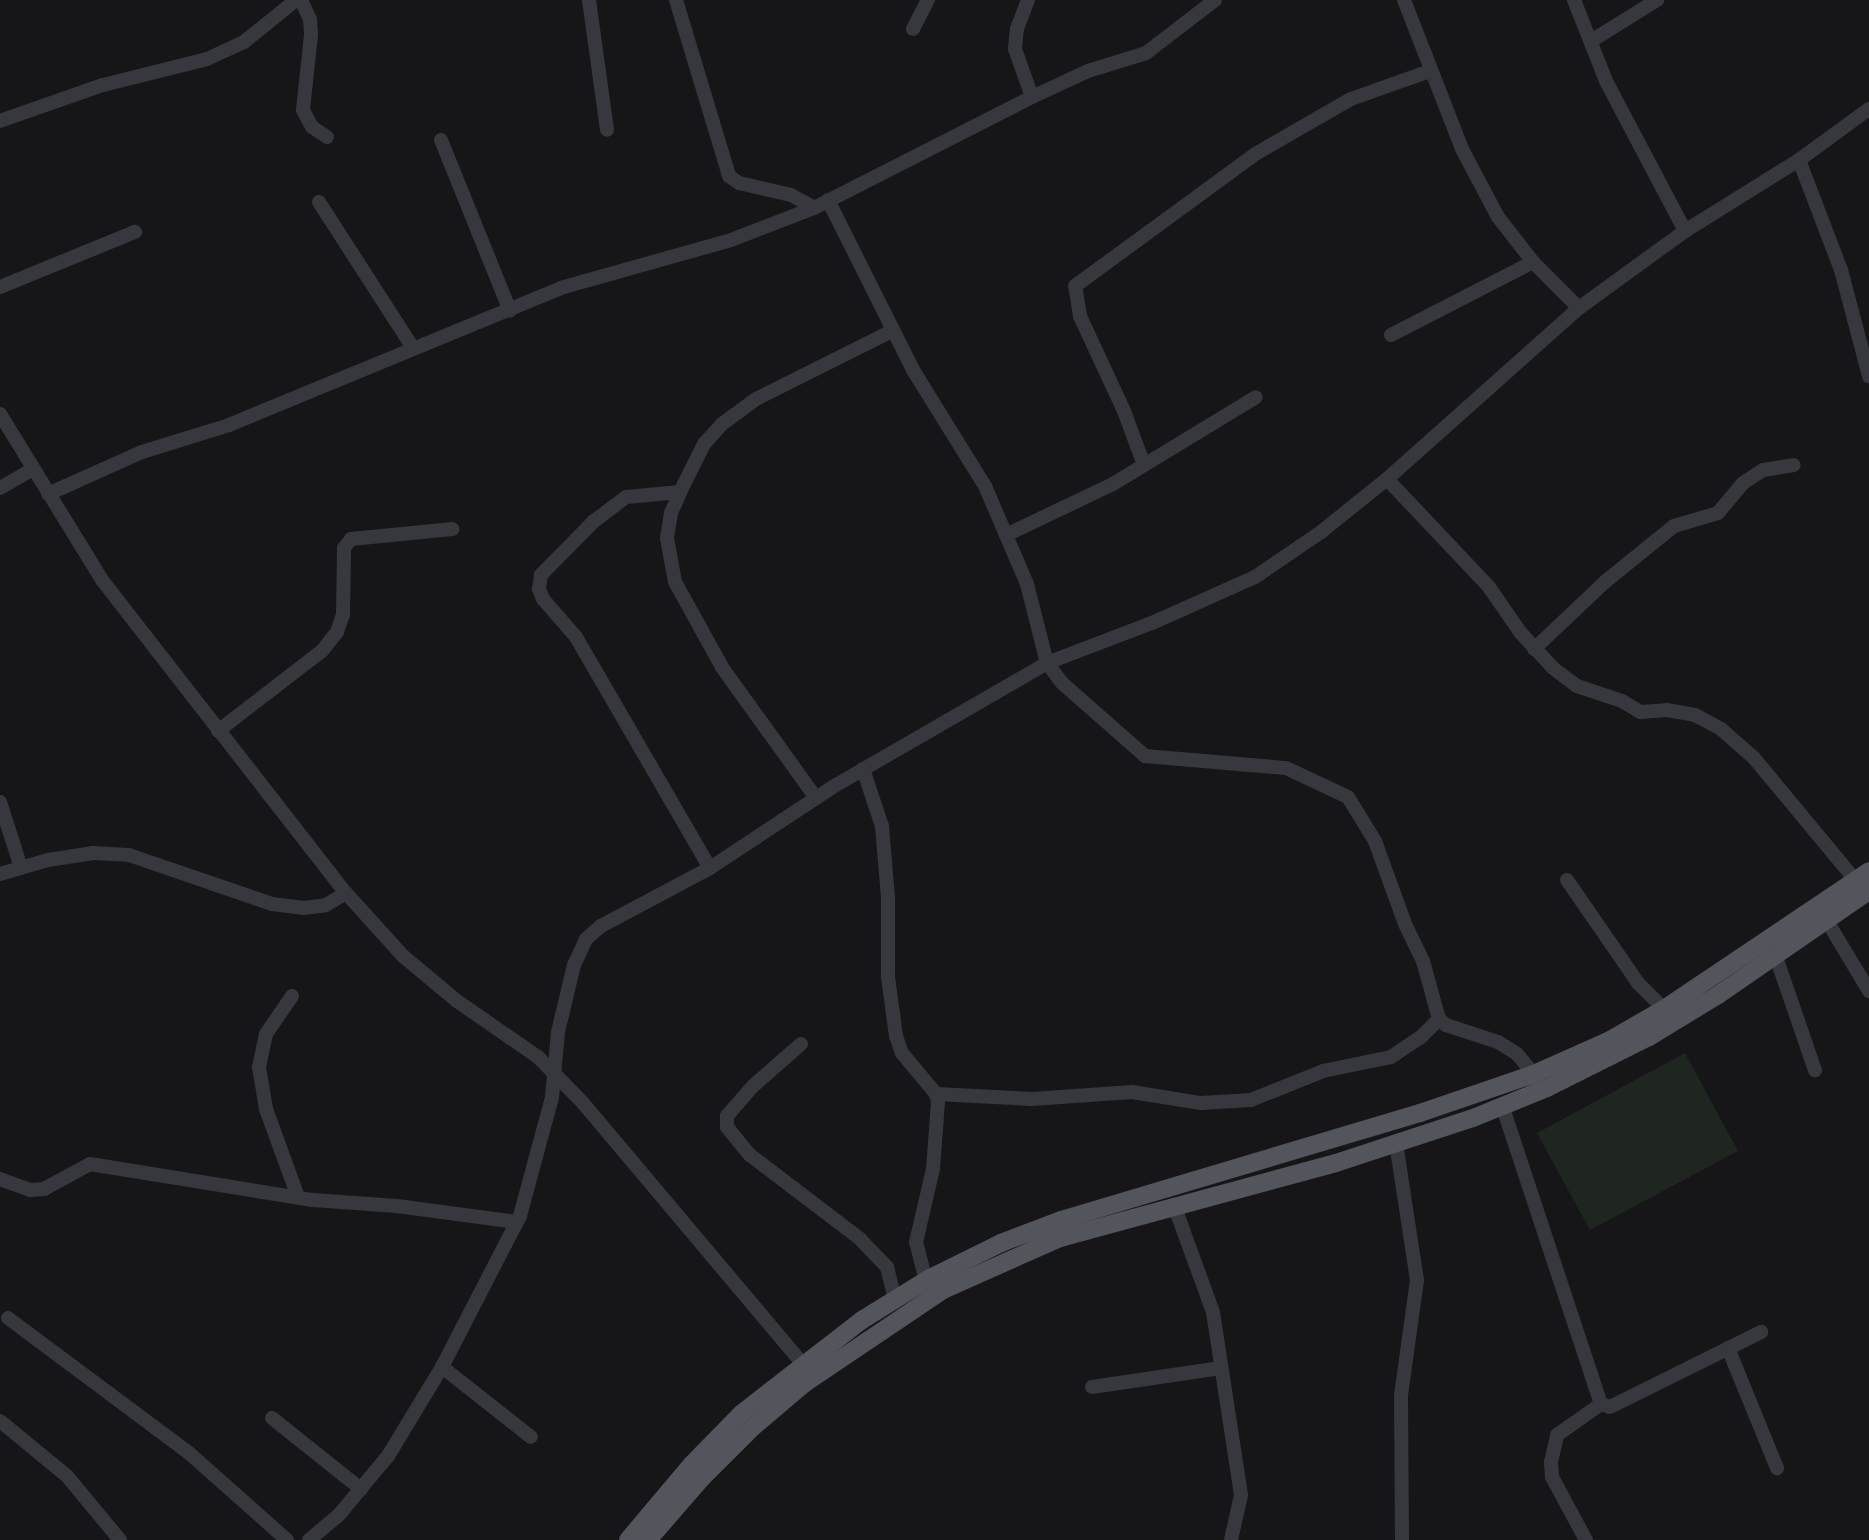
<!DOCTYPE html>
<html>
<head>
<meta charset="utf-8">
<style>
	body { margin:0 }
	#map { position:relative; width:1869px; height:1540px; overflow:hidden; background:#161618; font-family:"PT Sans Narrow",sans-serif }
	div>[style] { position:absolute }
	.green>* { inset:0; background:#1e261f }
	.minor>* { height:14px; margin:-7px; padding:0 7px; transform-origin:7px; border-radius:7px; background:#37383d }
	.major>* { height:18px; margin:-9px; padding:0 9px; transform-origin:9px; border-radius:9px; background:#53555c }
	span { translate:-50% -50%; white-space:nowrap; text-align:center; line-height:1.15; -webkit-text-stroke:6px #111113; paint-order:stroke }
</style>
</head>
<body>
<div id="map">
	<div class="green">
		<i style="clip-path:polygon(1685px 1053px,1738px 1151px,1590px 1230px,1537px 1133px)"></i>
	</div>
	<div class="minor">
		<i style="left:301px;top:0;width:21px;rotate:65deg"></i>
		<i style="left:310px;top:19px;width:16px;rotate:86deg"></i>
		<i style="left:311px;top:35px;width:75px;rotate:96.1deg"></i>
		<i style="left:303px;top:110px;width:19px;rotate:62deg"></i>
		<i style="left:312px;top:127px;width:18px;rotate:34deg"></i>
		<i style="left:589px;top:0;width:131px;rotate:82.1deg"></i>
		<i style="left:676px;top:0;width:184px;rotate:73.2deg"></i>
		<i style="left:729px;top:176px;width:12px;rotate:35deg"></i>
		<i style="left:739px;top:183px;width:53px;rotate:13deg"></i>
		<i style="left:791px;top:195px;width:26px;rotate:29deg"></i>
		<i style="left:1028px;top:0;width:31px;rotate:111deg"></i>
		<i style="left:1017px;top:29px;width:20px;rotate:96deg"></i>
		<i style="left:1015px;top:49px;width:51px;rotate:70.5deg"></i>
		<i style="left:1404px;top:0;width:162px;rotate:68.7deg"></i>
		<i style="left:1463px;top:151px;width:75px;rotate:62.1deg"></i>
		<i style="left:1498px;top:217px;width:57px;rotate:52.1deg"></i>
		<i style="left:1533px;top:262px;width:65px;rotate:45deg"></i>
		<i style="left:1574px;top:0;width:87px;rotate:68.4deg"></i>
		<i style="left:1606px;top:81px;width:170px;rotate:62.2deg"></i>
		<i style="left:913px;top:29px;width:33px;rotate:-63deg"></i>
		<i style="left:1591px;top:41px;width:78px;rotate:-31.8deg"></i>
		<i style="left:0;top:121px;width:109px;rotate:-19.3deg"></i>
		<i style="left:103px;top:85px;width:107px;rotate:-14deg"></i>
		<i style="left:207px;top:59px;width:41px;rotate:-24.7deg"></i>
		<i style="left:244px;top:42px;width:67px;rotate:-38.9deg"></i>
		<i style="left:441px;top:140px;width:184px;rotate:68deg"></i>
		<i style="left:1799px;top:160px;width:118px;rotate:69.1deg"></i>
		<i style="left:1841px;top:270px;width:110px;rotate:75.2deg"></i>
		<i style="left:828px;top:200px;width:190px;rotate:63.4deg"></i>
		<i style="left:913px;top:370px;width:137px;rotate:58.2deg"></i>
		<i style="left:985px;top:486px;width:107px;rotate:66.8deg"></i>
		<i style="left:1027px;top:584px;width:81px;rotate:75.8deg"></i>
		<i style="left:1047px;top:663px;width:25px;rotate:53deg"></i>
		<i style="left:1062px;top:683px;width:111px;rotate:41.3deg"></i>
		<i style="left:1145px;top:756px;width:142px;rotate:4.9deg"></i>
		<i style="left:1286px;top:768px;width:68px;rotate:25.1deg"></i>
		<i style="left:1348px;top:797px;width:52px;rotate:58.5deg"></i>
		<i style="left:1375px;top:841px;width:88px;rotate:70.1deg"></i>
		<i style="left:1405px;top:924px;width:41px;rotate:64.1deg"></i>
		<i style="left:1423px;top:961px;width:60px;rotate:74.6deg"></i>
		<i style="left:1439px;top:1019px;width:9px;rotate:41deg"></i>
		<i style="left:1446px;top:1025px;width:55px;rotate:18.1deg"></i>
		<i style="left:1498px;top:1042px;width:22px;rotate:32deg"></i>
		<i style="left:1517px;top:1054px;width:26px;rotate:50deg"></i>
		<i style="left:319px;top:202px;width:174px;rotate:57.2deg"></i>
		<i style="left:0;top:287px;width:146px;rotate:-22.2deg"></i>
		<i style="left:1391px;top:335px;width:160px;rotate:-27.2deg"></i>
		<i style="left:0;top:414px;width:195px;rotate:58.4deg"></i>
		<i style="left:102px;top:580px;width:397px;rotate:52.1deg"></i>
		<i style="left:346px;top:893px;width:85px;rotate:47.9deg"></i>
		<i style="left:403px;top:956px;width:70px;rotate:39.8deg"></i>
		<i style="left:457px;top:1001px;width:98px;rotate:34.7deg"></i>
		<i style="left:538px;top:1057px;width:64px;rotate:45.6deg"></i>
		<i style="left:583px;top:1103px;width:341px;rotate:49.9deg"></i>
		<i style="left:1144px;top:465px;width:58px;rotate:-110.3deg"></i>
		<i style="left:1124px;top:411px;width:105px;rotate:-114.9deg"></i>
		<i style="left:1080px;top:316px;width:30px;rotate:-99deg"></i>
		<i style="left:1075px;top:286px;width:225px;rotate:-36.2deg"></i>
		<i style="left:1257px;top:153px;width:108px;rotate:-29.9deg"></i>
		<i style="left:1351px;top:99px;width:84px;rotate:-19.5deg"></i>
		<i style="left:1387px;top:479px;width:149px;rotate:46.6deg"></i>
		<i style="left:1489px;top:587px;width:55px;rotate:55.4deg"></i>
		<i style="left:1520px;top:632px;width:49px;rotate:47.5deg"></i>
		<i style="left:1553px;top:668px;width:30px;rotate:37deg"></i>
		<i style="left:1577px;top:686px;width:47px;rotate:18.4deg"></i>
		<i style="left:1622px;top:701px;width:21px;rotate:31deg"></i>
		<i style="left:1640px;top:712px;width:27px;rotate:-4deg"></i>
		<i style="left:1667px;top:710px;width:28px;rotate:10deg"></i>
		<i style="left:1695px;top:715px;width:30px;rotate:28deg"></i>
		<i style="left:1721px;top:729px;width:44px;rotate:41.3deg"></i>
		<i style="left:1754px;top:758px;width:160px;rotate:50.3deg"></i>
		<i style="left:0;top:488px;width:38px;rotate:-30deg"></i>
		<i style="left:680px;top:492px;width:54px;rotate:174.7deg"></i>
		<i style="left:626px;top:497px;width:40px;rotate:143deg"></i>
		<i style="left:594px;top:521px;width:76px;rotate:134.5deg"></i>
		<i style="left:541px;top:575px;width:14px;rotate:98deg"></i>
		<i style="left:539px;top:589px;width:11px;rotate:68deg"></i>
		<i style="left:543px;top:599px;width:50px;rotate:49deg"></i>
		<i style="left:576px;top:637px;width:267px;rotate:59.9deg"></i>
		<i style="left:48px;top:494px;width:103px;rotate:-24.1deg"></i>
		<i style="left:142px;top:452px;width:91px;rotate:-17.2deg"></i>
		<i style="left:229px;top:425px;width:362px;rotate:-22.4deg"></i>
		<i style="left:564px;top:287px;width:173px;rotate:-15.7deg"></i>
		<i style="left:731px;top:240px;width:89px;rotate:-21.1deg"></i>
		<i style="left:814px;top:208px;width:245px;rotate:-27deg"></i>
		<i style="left:1032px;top:97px;width:62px;rotate:-24.9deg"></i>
		<i style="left:1088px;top:71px;width:61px;rotate:-17.2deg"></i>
		<i style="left:1146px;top:53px;width:87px;rotate:-37.5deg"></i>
		<i style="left:1006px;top:535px;width:119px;rotate:-25.5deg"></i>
		<i style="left:1113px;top:484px;width:167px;rotate:-31.3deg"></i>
		<i style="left:1534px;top:649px;width:99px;rotate:-43.4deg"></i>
		<i style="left:1606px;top:581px;width:87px;rotate:-39deg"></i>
		<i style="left:1674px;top:526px;width:46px;rotate:-16.5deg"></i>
		<i style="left:1718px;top:513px;width:39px;rotate:-50deg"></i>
		<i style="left:1743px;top:483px;width:24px;rotate:-33deg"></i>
		<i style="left:1763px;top:470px;width:31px;rotate:-9deg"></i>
		<i style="left:218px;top:731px;width:131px;rotate:-37.6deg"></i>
		<i style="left:322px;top:651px;width:24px;rotate:-52deg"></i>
		<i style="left:337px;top:632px;width:18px;rotate:-71deg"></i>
		<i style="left:343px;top:615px;width:67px;rotate:-89.1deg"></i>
		<i style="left:344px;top:548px;width:11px;rotate:-52deg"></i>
		<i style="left:351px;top:539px;width:102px;rotate:-5.6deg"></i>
		<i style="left:863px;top:769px;width:60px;rotate:71.6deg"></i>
		<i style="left:882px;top:826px;width:71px;rotate:85.2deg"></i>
		<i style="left:888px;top:897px;width:80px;rotate:90deg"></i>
		<i style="left:888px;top:977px;width:60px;rotate:82.3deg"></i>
		<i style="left:896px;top:1036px;width:18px;rotate:71deg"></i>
		<i style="left:902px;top:1053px;width:53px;rotate:50.3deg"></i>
		<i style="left:936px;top:1094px;width:8px;rotate:76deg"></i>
		<i style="left:938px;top:1102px;width:67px;rotate:94.3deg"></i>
		<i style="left:933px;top:1169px;width:75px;rotate:103.1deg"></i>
		<i style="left:916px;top:1242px;width:40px;rotate:75.6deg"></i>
		<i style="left:816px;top:798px;width:161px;rotate:-125.7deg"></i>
		<i style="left:722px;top:667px;width:97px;rotate:-118.9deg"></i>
		<i style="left:675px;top:582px;width:45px;rotate:-100.3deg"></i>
		<i style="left:667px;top:538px;width:25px;rotate:-81deg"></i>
		<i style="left:671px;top:513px;width:32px;rotate:-66deg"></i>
		<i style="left:684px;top:484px;width:45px;rotate:-63.4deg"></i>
		<i style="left:704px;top:444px;width:27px;rotate:-48deg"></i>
		<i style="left:722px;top:424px;width:42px;rotate:-36.3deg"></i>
		<i style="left:756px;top:399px;width:152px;rotate:-26.6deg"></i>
		<i style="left:0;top:802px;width:69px;rotate:72.3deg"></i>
		<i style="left:0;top:874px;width:50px;rotate:-16.3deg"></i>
		<i style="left:48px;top:860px;width:46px;rotate:-8.8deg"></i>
		<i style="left:93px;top:853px;width:36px;rotate:3deg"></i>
		<i style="left:129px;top:855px;width:151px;rotate:18.9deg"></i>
		<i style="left:272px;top:904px;width:31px;rotate:7deg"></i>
		<i style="left:303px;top:908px;width:23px;rotate:-7deg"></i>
		<i style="left:326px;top:905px;width:23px;rotate:-31deg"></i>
		<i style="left:1567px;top:880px;width:125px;rotate:55.4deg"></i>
		<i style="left:1638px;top:983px;width:37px;rotate:45deg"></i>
		<i style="left:1827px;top:921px;width:82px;rotate:59deg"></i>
		<i style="left:1776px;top:957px;width:120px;rotate:71deg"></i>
		<i style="left:292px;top:996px;width:46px;rotate:124.4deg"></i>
		<i style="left:266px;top:1034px;width:34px;rotate:102deg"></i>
		<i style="left:259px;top:1067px;width:43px;rotate:80.5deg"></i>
		<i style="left:266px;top:1109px;width:94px;rotate:70deg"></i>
		<i style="left:801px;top:1044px;width:64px;rotate:138.8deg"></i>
		<i style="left:753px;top:1086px;width:40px;rotate:131deg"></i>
		<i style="left:727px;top:1116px;width:11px;rotate:90deg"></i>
		<i style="left:727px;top:1127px;width:36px;rotate:51deg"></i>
		<i style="left:750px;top:1155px;width:137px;rotate:37.3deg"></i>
		<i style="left:859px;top:1238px;width:40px;rotate:46deg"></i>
		<i style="left:887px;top:1267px;width:34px;rotate:76deg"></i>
		<i style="left:936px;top:1094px;width:96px;rotate:3deg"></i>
		<i style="left:1032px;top:1099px;width:100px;rotate:-4deg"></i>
		<i style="left:1132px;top:1092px;width:70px;rotate:9.1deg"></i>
		<i style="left:1201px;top:1103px;width:50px;rotate:-3.4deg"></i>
		<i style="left:1251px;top:1100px;width:78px;rotate:-21.9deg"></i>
		<i style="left:1323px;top:1071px;width:69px;rotate:-11.6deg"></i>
		<i style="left:1391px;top:1057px;width:36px;rotate:-34deg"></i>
		<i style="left:1421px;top:1037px;width:25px;rotate:-45deg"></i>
		<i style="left:1502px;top:1105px;width:315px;rotate:71.7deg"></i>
		<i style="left:1601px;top:1404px;width:9px;rotate:18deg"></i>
		<i style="left:1610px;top:1407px;width:169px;rotate:-26.4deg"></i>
		<i style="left:1396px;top:1143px;width:139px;rotate:81.3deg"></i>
		<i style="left:1417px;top:1280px;width:117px;rotate:97.9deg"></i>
		<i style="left:1401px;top:1396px;width:144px;rotate:89.6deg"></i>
		<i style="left:0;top:1179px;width:33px;rotate:20deg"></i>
		<i style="left:31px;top:1190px;width:13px;rotate:-4deg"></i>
		<i style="left:44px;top:1189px;width:52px;rotate:-28.5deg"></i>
		<i style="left:90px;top:1164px;width:226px;rotate:9.2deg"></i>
		<i style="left:313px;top:1200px;width:84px;rotate:4.1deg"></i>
		<i style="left:397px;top:1206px;width:121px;rotate:7.6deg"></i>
		<i style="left:1174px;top:1205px;width:114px;rotate:70deg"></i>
		<i style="left:1213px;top:1312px;width:185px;rotate:81.3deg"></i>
		<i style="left:1241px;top:1495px;width:46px;rotate:102.5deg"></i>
		<i style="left:8px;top:1318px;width:226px;rotate:36.7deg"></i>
		<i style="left:189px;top:1453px;width:131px;rotate:41.6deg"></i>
		<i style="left:1728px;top:1348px;width:130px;rotate:67.8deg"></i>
		<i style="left:442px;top:1367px;width:113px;rotate:38.2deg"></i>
		<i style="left:1092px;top:1387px;width:130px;rotate:-8.4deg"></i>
		<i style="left:272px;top:1418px;width:114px;rotate:38.6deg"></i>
		<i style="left:0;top:1421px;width:87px;rotate:39.4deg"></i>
		<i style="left:67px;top:1476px;width:83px;rotate:50.4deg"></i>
		<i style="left:309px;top:1540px;width:38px;rotate:-40deg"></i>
		<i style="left:338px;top:1516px;width:78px;rotate:-50.2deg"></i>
		<i style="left:388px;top:1456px;width:104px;rotate:-58.8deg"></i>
		<i style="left:442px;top:1367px;width:170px;rotate:-62.7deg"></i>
		<i style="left:520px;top:1216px;width:123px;rotate:-74.9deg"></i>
		<i style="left:552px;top:1097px;width:65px;rotate:-84.7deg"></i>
		<i style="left:558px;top:1032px;width:69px;rotate:-76.6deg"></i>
		<i style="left:574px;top:965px;width:29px;rotate:-65deg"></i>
		<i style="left:586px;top:939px;width:20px;rotate:-41deg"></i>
		<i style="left:601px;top:926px;width:123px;rotate:-28deg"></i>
		<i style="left:710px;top:868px;width:151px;rotate:-33.4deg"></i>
		<i style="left:836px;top:785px;width:244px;rotate:-30deg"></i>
		<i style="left:1047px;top:663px;width:112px;rotate:-20.9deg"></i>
		<i style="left:1152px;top:623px;width:113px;rotate:-24.1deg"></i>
		<i style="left:1255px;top:577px;width:80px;rotate:-34.3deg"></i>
		<i style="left:1321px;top:532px;width:85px;rotate:-38.8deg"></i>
		<i style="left:1387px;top:479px;width:257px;rotate:-41.7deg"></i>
		<i style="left:1579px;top:308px;width:131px;rotate:-36deg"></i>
		<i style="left:1685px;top:231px;width:134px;rotate:-31.9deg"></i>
		<i style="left:1799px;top:160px;width:87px;rotate:-36.1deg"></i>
		<i style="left:1586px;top:1540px;width:72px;rotate:-118.4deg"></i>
		<i style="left:1552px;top:1477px;width:15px;rotate:-94deg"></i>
		<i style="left:1551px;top:1462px;width:28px;rotate:-77deg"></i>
		<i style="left:1557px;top:1435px;width:54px;rotate:-35.2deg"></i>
	</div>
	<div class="major">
		<i style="left:628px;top:1540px;width:99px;rotate:-49.9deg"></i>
		<i style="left:692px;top:1464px;width:71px;rotate:-45.6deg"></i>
		<i style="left:742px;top:1413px;width:152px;rotate:-37.8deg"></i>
		<i style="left:862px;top:1320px;width:80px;rotate:-31.7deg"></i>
		<i style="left:930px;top:1278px;width:79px;rotate:-26.2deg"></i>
		<i style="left:1001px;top:1243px;width:64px;rotate:-21deg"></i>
		<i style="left:1061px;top:1220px;width:375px;rotate:-16.6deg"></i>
		<i style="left:1420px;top:1113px;width:120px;rotate:-18.9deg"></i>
		<i style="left:1534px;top:1074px;width:83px;rotate:-24.1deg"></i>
		<i style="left:1610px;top:1040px;width:62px;rotate:-29.9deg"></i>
		<i style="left:1664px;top:1009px;width:247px;rotate:-33.9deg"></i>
		<i style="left:648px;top:1540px;width:81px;rotate:-49deg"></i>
		<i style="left:701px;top:1479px;width:72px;rotate:-45deg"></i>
		<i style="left:752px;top:1428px;width:70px;rotate:-40.3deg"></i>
		<i style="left:805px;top:1383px;width:166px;rotate:-34deg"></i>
		<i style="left:943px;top:1290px;width:128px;rotate:-24deg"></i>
		<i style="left:1060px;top:1238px;width:286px;rotate:-15.2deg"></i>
		<i style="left:1336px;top:1163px;width:144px;rotate:-18.2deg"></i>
		<i style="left:1473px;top:1118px;width:80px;rotate:-22.1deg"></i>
		<i style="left:1547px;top:1088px;width:114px;rotate:-26.6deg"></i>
		<i style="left:1649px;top:1037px;width:81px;rotate:-31.3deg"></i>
		<i style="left:1718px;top:995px;width:183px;rotate:-34.6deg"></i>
	</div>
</div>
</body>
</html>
